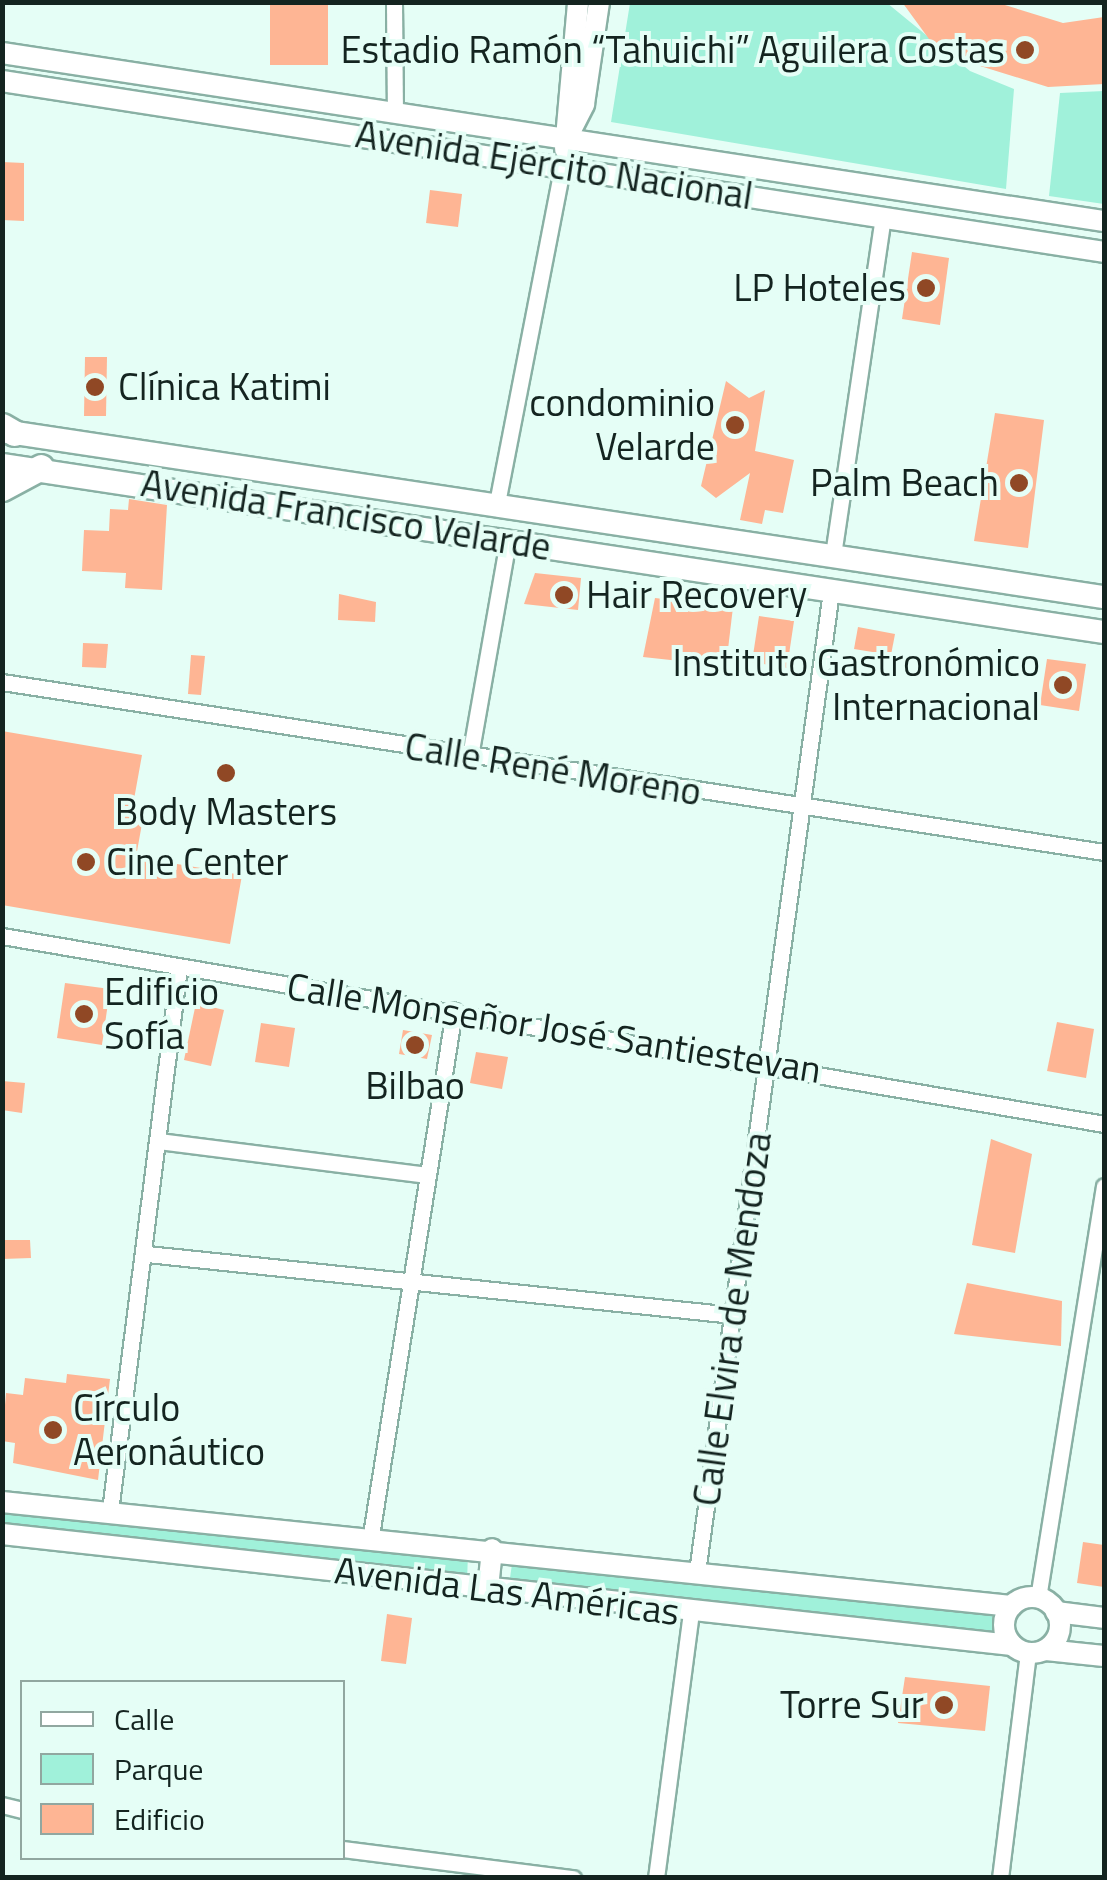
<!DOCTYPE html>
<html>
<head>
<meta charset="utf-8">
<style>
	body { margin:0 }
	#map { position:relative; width:1107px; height:1880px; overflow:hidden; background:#e5fef6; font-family:"Titillium Web",sans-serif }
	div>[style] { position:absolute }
	.green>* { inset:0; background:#a0f1da }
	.building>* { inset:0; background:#feb594 }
	.roads { filter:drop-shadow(2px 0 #89b0a4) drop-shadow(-2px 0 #89b0a4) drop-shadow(0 2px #89b0a4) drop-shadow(0 -2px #89b0a4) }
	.minor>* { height:15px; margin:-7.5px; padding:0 7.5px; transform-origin:7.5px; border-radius:7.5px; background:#fff }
	.tertiary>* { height:20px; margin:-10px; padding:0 10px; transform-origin:10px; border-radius:10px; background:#fff }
	.tertiary>.ring { margin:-10px; padding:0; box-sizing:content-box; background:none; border:20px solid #fff; border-radius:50% }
	.secondary>* { height:22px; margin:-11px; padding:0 11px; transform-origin:11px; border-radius:11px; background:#fff }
	.primary>* { height:25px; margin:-12.5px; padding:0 12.5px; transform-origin:12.5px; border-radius:12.5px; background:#fff }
	.dots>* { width:28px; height:28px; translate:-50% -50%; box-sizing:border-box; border:5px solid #e5fef6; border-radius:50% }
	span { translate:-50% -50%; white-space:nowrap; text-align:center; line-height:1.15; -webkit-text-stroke:8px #e5fef6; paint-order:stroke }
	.poi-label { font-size:38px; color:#142420 }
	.right { translate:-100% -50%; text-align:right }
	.left { translate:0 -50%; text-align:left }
	.street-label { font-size:38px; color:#142420 }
	.frame { position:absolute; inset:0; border:5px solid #142420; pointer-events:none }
	.legend { position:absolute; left:20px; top:1680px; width:325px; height:180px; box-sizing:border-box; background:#e5fef6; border:2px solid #91a7a0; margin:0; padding:12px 18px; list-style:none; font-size:30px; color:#142420 }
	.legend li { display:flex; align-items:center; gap:20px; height:50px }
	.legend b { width:50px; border:2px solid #91a7a0 }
</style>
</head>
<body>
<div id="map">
	<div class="green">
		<i style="clip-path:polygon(630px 3px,887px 3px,970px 71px,1014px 89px,1006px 189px,611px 122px)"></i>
		<i style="clip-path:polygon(1104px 91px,1104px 204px,1049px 196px,1060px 93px)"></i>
		<i style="clip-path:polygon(3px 1506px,468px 1554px,467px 1581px,3px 1530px)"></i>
		<i style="clip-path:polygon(513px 1557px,1003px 1610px,999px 1640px,509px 1585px)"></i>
	</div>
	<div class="building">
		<i style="clip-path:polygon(270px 2px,328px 2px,328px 65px,270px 65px)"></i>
		<i style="clip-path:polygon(902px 2px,995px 2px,1063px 23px,1104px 17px,1104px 84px,1048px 87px,964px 61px,929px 39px)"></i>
		<i style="clip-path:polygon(2px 162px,24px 163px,24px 221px,2px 220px)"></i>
		<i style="clip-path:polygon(430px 190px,462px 194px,458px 227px,426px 223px)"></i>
		<i style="clip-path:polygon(912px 252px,949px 258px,940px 325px,902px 319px)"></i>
		<i style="clip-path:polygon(85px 357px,107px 357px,106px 416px,84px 416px)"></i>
		<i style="clip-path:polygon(726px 381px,749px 398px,765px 390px,755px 451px,794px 460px,783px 513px,765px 510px,762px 524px,740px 520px,750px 473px,716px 498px,701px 486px)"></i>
		<i style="clip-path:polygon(995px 413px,1044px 420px,1028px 548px,974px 541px)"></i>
		<i style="clip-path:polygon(129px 499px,167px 505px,162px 590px,125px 588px,126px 573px,82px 571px,84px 530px,109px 531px,110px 509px,128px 510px)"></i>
		<i style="clip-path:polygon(535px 573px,581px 578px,578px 610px,524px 604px)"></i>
		<i style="clip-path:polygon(339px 594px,376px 602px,375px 622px,338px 620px)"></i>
		<i style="clip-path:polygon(655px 598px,733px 607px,726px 666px,643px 657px)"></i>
		<i style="clip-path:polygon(759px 616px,794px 621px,787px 668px,752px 662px)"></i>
		<i style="clip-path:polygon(858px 627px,895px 634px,891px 655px,854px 649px)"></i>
		<i style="clip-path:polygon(83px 643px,108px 644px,106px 668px,82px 667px)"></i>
		<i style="clip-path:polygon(191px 655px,205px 656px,201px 695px,188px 694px)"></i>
		<i style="clip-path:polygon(1047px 659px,1086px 664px,1079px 711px,1040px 705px)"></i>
		<i style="clip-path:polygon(2px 731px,142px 755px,131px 816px,143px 818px,136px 857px,242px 875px,230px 944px,2px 905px)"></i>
		<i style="clip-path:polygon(65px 983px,110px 989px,102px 1045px,57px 1038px)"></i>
		<i style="clip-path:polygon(196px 1003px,224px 1010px,211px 1066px,184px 1060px)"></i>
		<i style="clip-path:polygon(1057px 1022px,1094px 1029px,1086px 1078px,1047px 1071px)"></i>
		<i style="clip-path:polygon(261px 1023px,295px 1028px,289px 1067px,255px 1062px)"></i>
		<i style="clip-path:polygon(403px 1030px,432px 1035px,427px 1059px,399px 1054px)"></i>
		<i style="clip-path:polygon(476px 1052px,508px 1057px,502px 1089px,470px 1083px)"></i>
		<i style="clip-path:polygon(2px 1081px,25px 1083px,22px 1113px,2px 1110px)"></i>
		<i style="clip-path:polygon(991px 1139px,1032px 1154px,1015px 1253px,972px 1245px)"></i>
		<i style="clip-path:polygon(2px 1240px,30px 1240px,31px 1258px,2px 1259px)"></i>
		<i style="clip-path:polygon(967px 1283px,1062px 1301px,1061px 1346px,954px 1334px)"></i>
		<i style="clip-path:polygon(67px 1374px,110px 1379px,98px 1480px,13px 1463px,15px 1443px,2px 1441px,6px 1393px,23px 1395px,25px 1378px,66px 1383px)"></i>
		<i style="clip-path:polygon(1083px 1542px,1104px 1545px,1104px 1587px,1077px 1583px)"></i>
		<i style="clip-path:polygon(387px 1614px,412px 1618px,406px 1664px,381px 1661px)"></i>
		<i style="clip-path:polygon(905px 1677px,990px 1686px,985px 1731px,898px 1723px)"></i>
	</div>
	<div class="roads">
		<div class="minor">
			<i style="left:394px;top:2px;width:112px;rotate:89.5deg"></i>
			<i style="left:497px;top:503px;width:344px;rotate:-79deg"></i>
			<i style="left:833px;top:555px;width:342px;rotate:-81.6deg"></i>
			<i style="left:2px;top:682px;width:1115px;rotate:8.77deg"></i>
			<i style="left:470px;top:756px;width:218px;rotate:-80deg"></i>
			<i style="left:2px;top:936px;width:1118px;rotate:9.68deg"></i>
			<i style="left:158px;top:1141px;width:272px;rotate:7.2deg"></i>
			<i style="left:147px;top:1254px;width:589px;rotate:5.94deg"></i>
			<i style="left:110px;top:1511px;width:548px;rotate:-82.77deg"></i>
			<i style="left:371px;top:1535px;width:531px;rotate:-81deg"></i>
			<i style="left:697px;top:1572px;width:990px;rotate:-82.22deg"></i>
			<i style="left:1038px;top:1598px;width:417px;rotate:-80.9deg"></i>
			<i style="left:2px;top:1805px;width:21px;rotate:14deg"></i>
			<i style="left:342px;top:1849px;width:233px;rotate:7.2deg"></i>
			<i style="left:656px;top:1878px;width:268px;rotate:-82.5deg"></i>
			<i style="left:1000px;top:1878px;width:227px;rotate:-82.9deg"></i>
		</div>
		<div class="tertiary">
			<i style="left:2px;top:53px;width:1115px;rotate:8.67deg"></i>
			<i style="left:2px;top:81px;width:1115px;rotate:8.82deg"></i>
			<i style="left:567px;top:138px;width:38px;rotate:-63deg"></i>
			<i style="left:584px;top:104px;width:103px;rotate:-81.6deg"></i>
			<i style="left:565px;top:149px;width:148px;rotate:-84.9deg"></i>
			<i style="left:2px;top:1502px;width:1015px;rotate:5.88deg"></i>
			<i style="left:2px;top:1534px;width:1016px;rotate:6.27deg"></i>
			<i style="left:488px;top:1588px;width:39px;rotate:-84deg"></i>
			<i class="ring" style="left:1004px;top:1597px;width:36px;height:36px"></i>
			<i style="left:1056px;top:1612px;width:48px;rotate:7.1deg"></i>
			<i style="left:1046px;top:1650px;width:58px;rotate:5.9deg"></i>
		</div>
		<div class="secondary">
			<i style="left:2px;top:431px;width:1114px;rotate:8.57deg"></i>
			<i style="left:2px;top:465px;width:1115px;rotate:8.62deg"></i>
		</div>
		<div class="primary">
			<i style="left:2px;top:426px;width:14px;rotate:30deg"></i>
			<i style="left:2px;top:488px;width:44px;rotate:-28.3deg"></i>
		</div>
	</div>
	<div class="dots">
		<i style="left:1025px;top:50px;background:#904825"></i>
		<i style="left:926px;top:288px;background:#904825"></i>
		<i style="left:95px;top:387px;background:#904825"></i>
		<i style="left:735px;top:425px;background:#904825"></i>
		<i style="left:1019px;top:483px;background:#904825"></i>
		<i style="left:564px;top:595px;background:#904825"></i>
		<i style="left:1063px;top:685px;background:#904825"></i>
		<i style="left:226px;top:773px;background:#904825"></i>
		<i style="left:86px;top:862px;background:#904825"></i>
		<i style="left:84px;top:1014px;background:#904825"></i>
		<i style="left:415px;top:1045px;background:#904825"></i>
		<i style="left:53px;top:1430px;background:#904825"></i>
		<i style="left:944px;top:1705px;background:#904825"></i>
	</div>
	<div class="poi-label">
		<span class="right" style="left:1005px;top:50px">Estadio Ramón “Tahuichi” Aguilera Costas</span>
		<span class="right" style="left:906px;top:288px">LP Hoteles</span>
		<span class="left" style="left:118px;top:387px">Clínica Katimi</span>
		<span class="right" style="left:715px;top:425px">condominio<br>Velarde</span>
		<span class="right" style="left:999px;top:483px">Palm Beach</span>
		<span class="left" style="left:586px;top:595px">Hair Recovery</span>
		<span class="right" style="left:1040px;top:685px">Instituto Gastronómico<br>Internacional</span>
		<span style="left:226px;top:812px">Body Masters</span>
		<span class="left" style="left:106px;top:862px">Cine Center</span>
		<span class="left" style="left:104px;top:1014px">Edificio<br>Sofía</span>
		<span style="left:415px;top:1086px">Bilbao</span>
		<span class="left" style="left:73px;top:1430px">Círculo<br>Aeronáutico</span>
		<span class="right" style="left:924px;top:1705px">Torre Sur</span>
	</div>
	<div class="street-label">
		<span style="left:554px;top:165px;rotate:9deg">Avenida Ejército Nacional</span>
		<span style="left:346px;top:515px;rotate:9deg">Avenida Francisco Velarde</span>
		<span style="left:553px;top:769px;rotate:9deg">Calle René Moreno</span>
		<span style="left:554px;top:1028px;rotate:9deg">Calle Monseñor José Santiestevan</span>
		<span style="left:732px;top:1319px;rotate:-82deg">Calle Elvira de Mendoza</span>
		<span style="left:507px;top:1591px;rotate:7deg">Avenida Las Américas</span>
	</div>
	<div class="frame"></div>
	<ul class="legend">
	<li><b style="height:12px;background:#fff"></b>Calle</li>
	<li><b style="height:28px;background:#a0f1da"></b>Parque</li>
	<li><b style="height:28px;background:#feb594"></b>Edificio</li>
	</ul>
</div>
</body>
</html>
